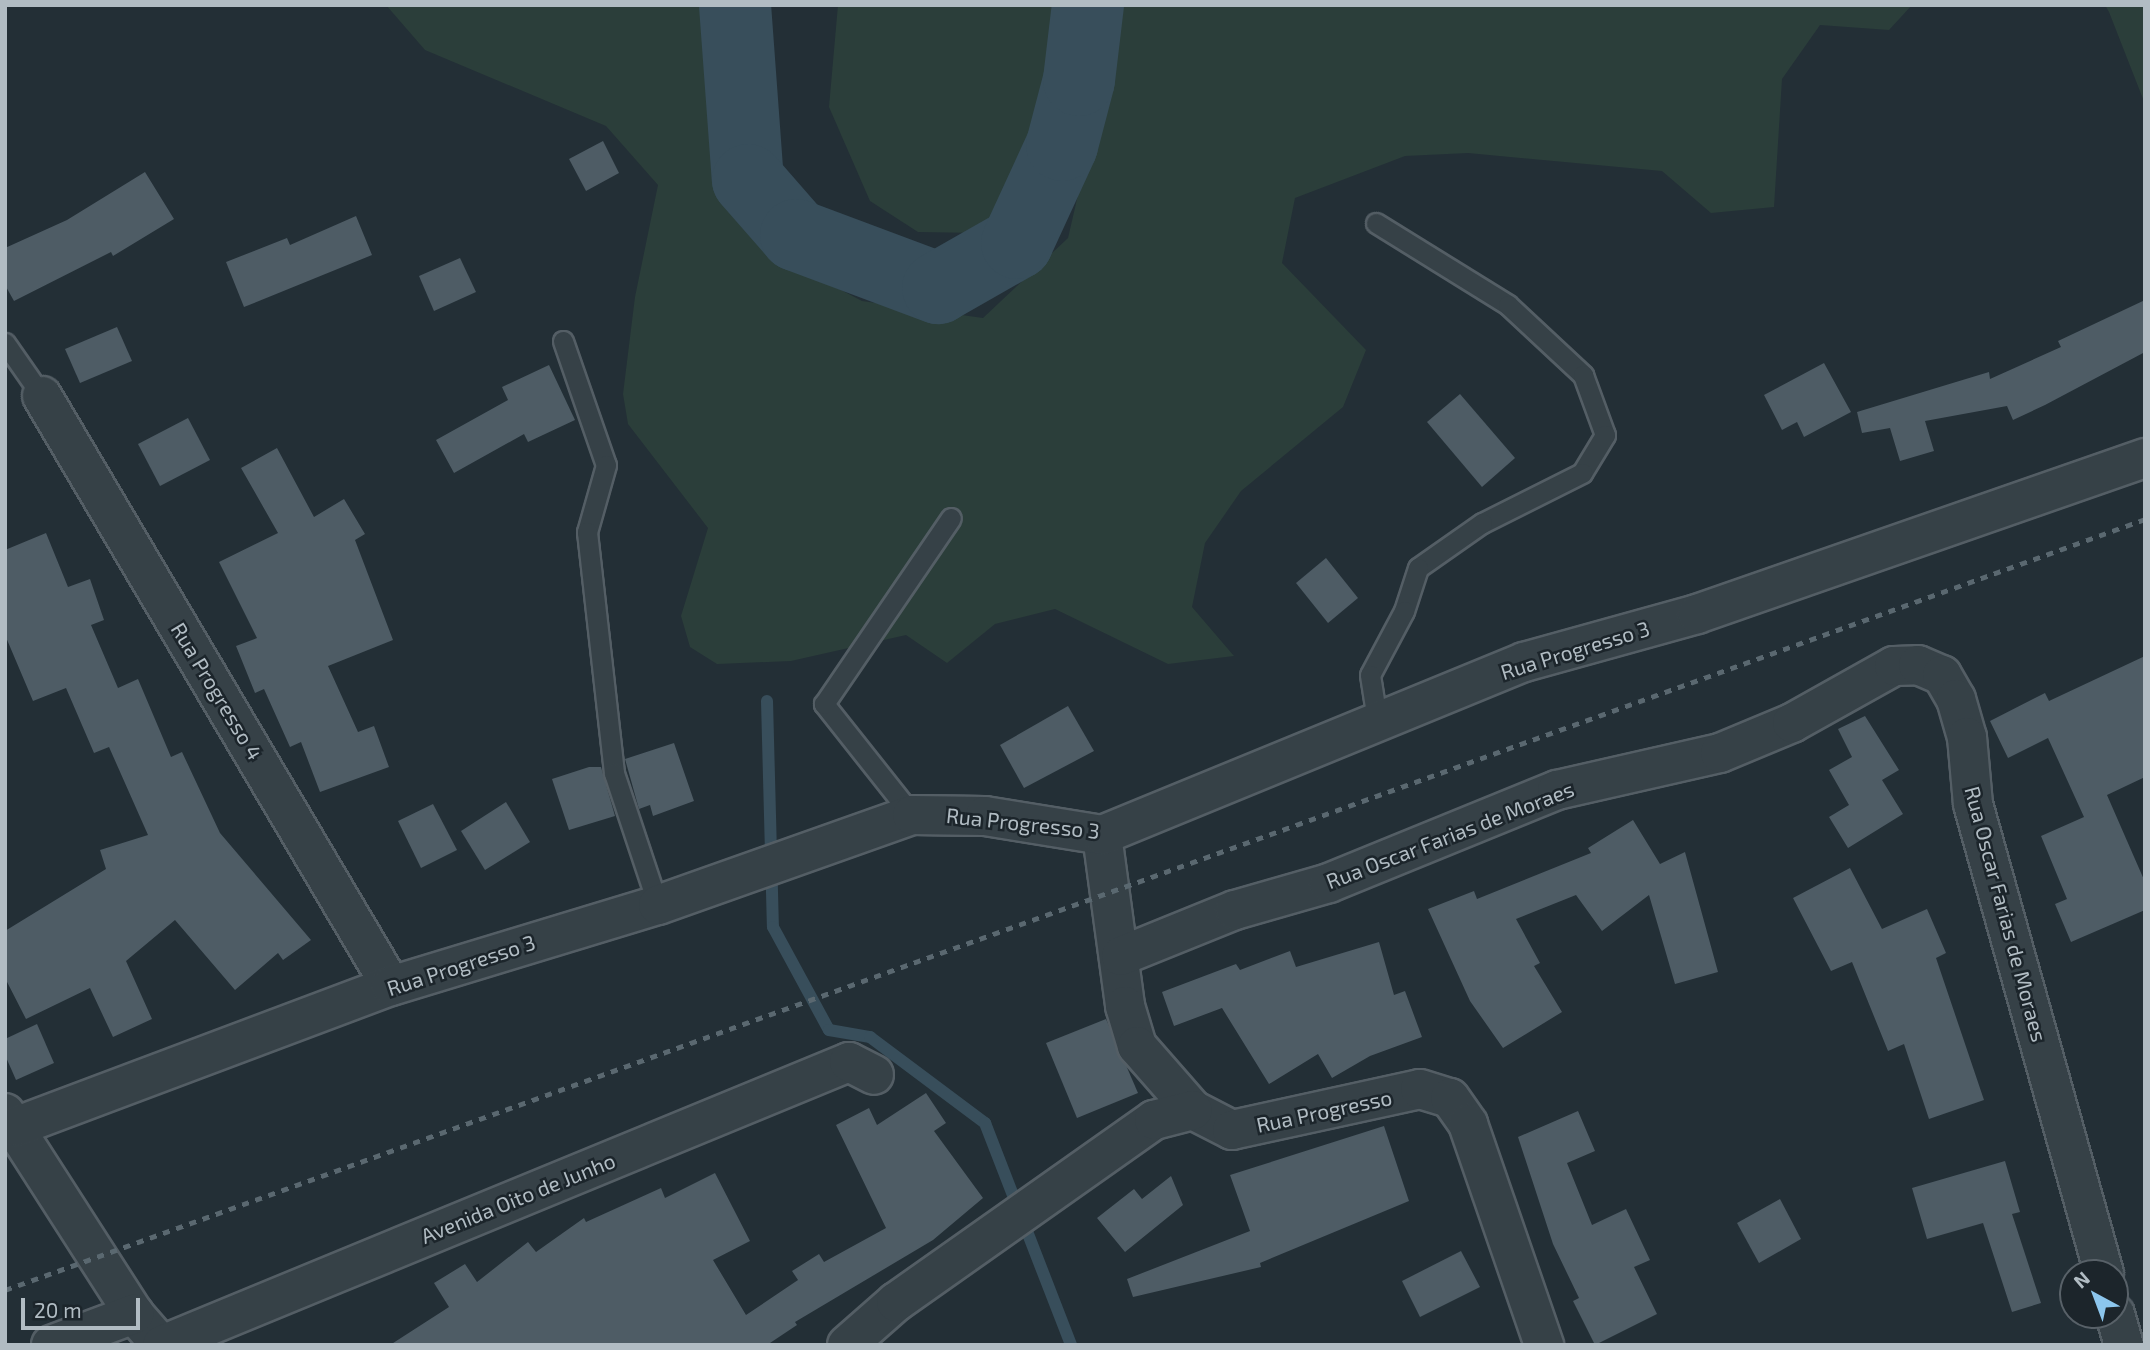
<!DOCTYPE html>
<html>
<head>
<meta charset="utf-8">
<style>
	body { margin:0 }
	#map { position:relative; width:2150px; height:1350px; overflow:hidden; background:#232f36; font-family:"Exo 2",sans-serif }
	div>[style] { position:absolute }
	.green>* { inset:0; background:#2b3e3a }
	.stream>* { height:12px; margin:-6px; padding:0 6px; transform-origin:6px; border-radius:6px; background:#384e5b }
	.river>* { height:72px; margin:-36px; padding:0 36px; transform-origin:36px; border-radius:36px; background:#384e5b }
	.building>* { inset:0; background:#4e5c65 }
	.roads { filter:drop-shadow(2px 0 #545e65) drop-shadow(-2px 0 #545e65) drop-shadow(0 2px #545e65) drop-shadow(0 -2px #545e65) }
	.lane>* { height:19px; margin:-9.5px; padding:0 9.5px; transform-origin:9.5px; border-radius:9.5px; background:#364147 }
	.street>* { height:38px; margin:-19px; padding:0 19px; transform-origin:19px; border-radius:19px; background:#364147 }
	.rail>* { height:5px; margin-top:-2.5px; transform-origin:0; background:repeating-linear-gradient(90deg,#5a6870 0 7px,transparent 0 14px) }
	span { translate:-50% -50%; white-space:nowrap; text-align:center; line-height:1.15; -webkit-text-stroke:5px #1c252b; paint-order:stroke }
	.street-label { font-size:21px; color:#b1bcc3 }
	.frame { position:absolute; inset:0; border:7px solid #b1bcc3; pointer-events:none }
	.north { position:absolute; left:2059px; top:1259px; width:70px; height:70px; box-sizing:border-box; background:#1c252b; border:2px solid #586168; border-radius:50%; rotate:319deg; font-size:19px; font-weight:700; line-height:28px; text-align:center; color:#b1bcc3 }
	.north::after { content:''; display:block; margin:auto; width:24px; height:32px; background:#8cc6ed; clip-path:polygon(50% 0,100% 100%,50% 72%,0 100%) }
	.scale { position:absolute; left:21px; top:1298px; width:119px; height:32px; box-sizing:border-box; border:4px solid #b1bcc3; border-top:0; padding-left:9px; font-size:21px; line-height:24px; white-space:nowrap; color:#b1bcc3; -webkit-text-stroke:5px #1c252b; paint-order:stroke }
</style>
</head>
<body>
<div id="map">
	<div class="green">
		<i style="clip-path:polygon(386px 5px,729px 5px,724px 114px,748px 207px,809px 273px,862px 301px,983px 318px,1068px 238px,1122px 5px,1912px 5px,1889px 30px,1820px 25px,1782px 79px,1774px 207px,1711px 213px,1662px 171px,1468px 153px,1405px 156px,1295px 198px,1282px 263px,1366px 350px,1343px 407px,1241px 491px,1205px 543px,1192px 607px,1234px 656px,1168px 664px,1055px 609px,995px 624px,947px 663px,906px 635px,791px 661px,717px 664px,690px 647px,681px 616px,708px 528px,628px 424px,623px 394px,635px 297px,658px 185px,606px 126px,425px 50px)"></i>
		<i style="clip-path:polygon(838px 5px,1070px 5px,1069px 26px,1037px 121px,1001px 211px,980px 233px,918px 232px,870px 201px,829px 107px)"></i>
		<i style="clip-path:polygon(2105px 5px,2145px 5px,2145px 104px,2109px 12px)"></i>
	</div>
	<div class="stream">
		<i style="left:767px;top:701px;width:226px;rotate:88.5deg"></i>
		<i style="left:773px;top:927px;width:117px;rotate:61.5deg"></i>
		<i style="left:829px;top:1030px;width:42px;rotate:9.7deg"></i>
		<i style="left:870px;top:1037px;width:144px;rotate:36.8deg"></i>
		<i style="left:985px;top:1123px;width:238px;rotate:68.8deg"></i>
	</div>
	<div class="river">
		<i style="left:735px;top:5px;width:175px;rotate:85.8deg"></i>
		<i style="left:748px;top:180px;width:73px;rotate:48.9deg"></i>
		<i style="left:796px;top:235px;width:152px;rotate:20.5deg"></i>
		<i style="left:938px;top:288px;width:91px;rotate:-29.7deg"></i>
		<i style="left:1017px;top:243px;width:108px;rotate:-65.3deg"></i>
		<i style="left:1062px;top:145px;width:67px;rotate:-75.3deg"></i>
		<i style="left:1079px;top:80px;width:76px;rotate:-83.2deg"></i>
	</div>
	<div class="building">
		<i style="clip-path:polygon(603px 141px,619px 173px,586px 191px,569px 159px)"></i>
		<i style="clip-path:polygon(145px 172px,174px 219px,113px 256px,111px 252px,14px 301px,5px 285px,5px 248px,67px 220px)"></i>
		<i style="clip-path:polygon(356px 216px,372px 255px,244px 307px,226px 262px,287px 238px,290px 245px)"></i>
		<i style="clip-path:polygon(460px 258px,476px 292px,434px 311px,419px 276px)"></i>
		<i style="clip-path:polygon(2145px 300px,2145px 352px,2045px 405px,2013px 420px,2007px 406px,1925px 421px,1934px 451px,1900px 461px,1890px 428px,1862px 433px,1857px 412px,1989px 372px,1990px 379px,2061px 347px,2058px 341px)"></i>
		<i style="clip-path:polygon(117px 327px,132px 361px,80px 383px,65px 349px)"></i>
		<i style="clip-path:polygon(1824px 363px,1851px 412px,1804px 437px,1797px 422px,1782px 430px,1764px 395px)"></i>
		<i style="clip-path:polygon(549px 365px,575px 420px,528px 442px,524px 434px,454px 473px,436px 440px,508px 400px,502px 387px)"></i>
		<i style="clip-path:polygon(1460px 394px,1515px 458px,1482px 487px,1427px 422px)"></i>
		<i style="clip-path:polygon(188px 418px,210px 460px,160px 486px,138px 444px)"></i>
		<i style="clip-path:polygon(277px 448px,314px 517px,344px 499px,365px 534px,355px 540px,393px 640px,328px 666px,358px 732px,374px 726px,389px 767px,320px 792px,301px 742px,290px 747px,264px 689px,255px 693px,236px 646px,257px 638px,219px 562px,278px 533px,241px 468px)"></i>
		<i style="clip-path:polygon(46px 533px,68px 587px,90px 579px,104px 620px,91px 625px,118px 688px,138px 679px,171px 757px,182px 752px,220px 833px,311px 940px,283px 960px,278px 953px,235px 990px,175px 920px,126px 961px,152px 1019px,113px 1037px,90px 988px,26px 1019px,5px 978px,5px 931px,106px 869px,100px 850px,148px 835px,109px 747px,94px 753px,66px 688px,33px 701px,5px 635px,5px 550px)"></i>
		<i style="clip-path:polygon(1326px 558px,1358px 598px,1328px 623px,1296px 583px)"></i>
		<i style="clip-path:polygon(2145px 656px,2145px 777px,2107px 795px,2145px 882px,2145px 910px,2071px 942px,2055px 904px,2067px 899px,2041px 836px,2084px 817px,2048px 738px,2008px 758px,1990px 721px,2045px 693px,2049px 701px)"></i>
		<i style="clip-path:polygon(1068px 706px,1094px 751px,1024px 788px,1000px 745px)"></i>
		<i style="clip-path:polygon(1865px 716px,1899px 770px,1882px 780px,1903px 814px,1848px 848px,1829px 817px,1849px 805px,1829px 770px,1852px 757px,1838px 729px)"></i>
		<i style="clip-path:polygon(674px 743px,694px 801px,653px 816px,650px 805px,639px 809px,625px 759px)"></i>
		<i style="clip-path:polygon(589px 767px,601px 767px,615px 816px,569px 830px,552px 779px)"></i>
		<i style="clip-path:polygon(506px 802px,530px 842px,485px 870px,461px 831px)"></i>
		<i style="clip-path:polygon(433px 804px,457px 850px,421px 868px,398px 821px)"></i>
		<i style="clip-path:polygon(1633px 820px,1660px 864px,1685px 852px,1718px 972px,1675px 984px,1649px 895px,1602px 931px,1576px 895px,1516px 919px,1540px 963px,1534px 966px,1562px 1012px,1503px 1048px,1470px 1001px,1428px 909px,1474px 891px,1477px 899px,1591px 853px,1588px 848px)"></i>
		<i style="clip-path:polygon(1850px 868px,1882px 929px,1927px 909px,1946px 953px,1936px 958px,1984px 1100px,1929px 1119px,1904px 1044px,1888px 1051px,1852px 962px,1831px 971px,1793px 898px)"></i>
		<i style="clip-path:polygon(1379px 942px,1394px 995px,1405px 991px,1422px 1037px,1370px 1056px,1332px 1078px,1318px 1054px,1269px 1084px,1222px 1008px,1174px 1026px,1162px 992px,1236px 964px,1240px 970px,1290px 951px,1296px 967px)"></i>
		<i style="clip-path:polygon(1106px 1019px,1138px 1093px,1077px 1118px,1046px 1043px)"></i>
		<i style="clip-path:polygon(37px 1024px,54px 1063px,16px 1080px,5px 1055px,5px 1039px)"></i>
		<i style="clip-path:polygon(926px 1093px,946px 1123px,934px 1131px,983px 1198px,933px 1240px,795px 1322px,797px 1325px,767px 1345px,390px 1345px,449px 1307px,434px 1283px,465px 1264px,477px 1282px,528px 1242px,536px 1252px,584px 1218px,586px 1222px,661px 1188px,665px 1198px,715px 1173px,750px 1241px,713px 1260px,746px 1315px,798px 1280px,792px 1271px,819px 1254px,824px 1262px,886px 1228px,836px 1125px,869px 1108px,877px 1125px)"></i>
		<i style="clip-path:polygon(1578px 1111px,1595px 1151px,1567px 1163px,1592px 1225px,1626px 1209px,1650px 1260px,1634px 1267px,1657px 1314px,1595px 1345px,1573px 1301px,1579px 1298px,1553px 1244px,1518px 1137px)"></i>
		<i style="clip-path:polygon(1384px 1126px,1409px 1201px,1260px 1263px,1261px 1267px,1133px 1297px,1127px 1279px,1250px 1231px,1230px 1175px)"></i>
		<i style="clip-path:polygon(2005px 1161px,2020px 1212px,2012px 1214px,2041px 1303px,2012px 1312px,1983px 1223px,1927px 1239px,1912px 1188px)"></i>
		<i style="clip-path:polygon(1171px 1176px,1183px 1205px,1125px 1252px,1097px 1218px,1134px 1189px,1142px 1199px)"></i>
		<i style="clip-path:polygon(1780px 1199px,1801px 1239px,1759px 1263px,1737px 1223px)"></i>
		<i style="clip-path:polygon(1461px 1251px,1480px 1287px,1420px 1317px,1402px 1281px)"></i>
	</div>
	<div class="roads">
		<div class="lane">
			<i style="left:1376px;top:223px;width:155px;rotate:31.8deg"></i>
			<i style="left:1508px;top:305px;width:103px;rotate:43deg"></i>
			<i style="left:1583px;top:375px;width:64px;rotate:69.9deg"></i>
			<i style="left:1605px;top:435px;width:44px;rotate:121.2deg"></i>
			<i style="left:1582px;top:473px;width:112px;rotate:153.4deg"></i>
			<i style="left:1482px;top:523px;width:78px;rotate:144.9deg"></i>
			<i style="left:1418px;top:568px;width:45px;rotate:108deg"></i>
			<i style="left:1404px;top:611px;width:72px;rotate:118deg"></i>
			<i style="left:1370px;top:675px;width:45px;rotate:81deg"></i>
			<i style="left:563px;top:341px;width:131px;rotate:70.9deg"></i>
			<i style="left:606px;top:465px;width:70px;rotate:105.8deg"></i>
			<i style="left:587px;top:532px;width:243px;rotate:83.6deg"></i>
			<i style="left:614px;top:773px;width:139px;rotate:71.6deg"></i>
			<i style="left:5px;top:343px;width:65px;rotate:55.1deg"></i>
			<i style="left:912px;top:815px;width:142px;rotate:-128.4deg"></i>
			<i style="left:824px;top:704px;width:225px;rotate:-55.7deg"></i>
		</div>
		<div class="street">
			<i style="left:42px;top:396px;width:685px;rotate:59.39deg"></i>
			<i style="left:1102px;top:835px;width:173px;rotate:82.3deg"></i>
			<i style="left:1125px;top:1006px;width:42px;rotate:73.3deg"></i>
			<i style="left:1137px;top:1046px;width:85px;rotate:48.8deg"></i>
			<i style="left:1193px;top:1110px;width:44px;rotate:27.1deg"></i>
			<i style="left:1232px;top:1130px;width:192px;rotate:-12.3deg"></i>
			<i style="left:1420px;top:1089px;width:31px;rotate:17deg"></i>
			<i style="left:1450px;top:1098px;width:32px;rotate:55deg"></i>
			<i style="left:1468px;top:1124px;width:234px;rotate:71deg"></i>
			<i style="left:1121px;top:956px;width:123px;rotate:-22deg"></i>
			<i style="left:1235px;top:910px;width:98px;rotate:-16deg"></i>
			<i style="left:1329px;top:883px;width:246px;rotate:-22.2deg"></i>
			<i style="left:1557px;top:790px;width:167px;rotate:-12.8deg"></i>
			<i style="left:1720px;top:753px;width:78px;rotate:-22.6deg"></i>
			<i style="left:1792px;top:723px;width:117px;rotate:-29.2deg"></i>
			<i style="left:1894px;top:666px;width:24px;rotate:-2deg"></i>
			<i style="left:1918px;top:665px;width:26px;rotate:23deg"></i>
			<i style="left:1942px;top:675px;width:28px;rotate:60deg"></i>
			<i style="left:1956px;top:699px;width:40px;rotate:74deg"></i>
			<i style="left:1967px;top:737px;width:67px;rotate:84.9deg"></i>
			<i style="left:1973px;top:804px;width:487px;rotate:74.4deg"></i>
			<i style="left:5px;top:1113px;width:239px;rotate:57.3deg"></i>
			<i style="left:134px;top:1314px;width:41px;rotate:48.9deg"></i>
			<i style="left:15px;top:1127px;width:402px;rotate:-20.6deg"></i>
			<i style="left:391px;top:986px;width:279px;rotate:-16.9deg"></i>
			<i style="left:658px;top:905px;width:269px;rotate:-19.5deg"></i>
			<i style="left:912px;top:815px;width:73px;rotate:0.8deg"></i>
			<i style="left:985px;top:816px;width:119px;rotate:9.2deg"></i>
			<i style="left:1102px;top:835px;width:456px;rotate:-22.3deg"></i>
			<i style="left:1524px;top:662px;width:180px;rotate:-15.5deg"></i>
			<i style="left:1697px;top:614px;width:474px;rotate:-19.2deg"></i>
			<i style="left:2115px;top:1314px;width:32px;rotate:74deg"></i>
			<i style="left:51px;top:1345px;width:89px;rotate:-20.5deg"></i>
			<i style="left:162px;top:1345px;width:743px;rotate:-22.39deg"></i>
			<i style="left:849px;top:1062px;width:28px;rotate:27deg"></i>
			<i style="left:847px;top:1345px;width:65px;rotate:-41.3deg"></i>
			<i style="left:896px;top:1302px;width:316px;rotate:-35.2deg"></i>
			<i style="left:1154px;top:1120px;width:40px;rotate:-14.4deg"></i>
		</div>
	</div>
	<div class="rail">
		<i style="left:5px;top:1290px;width:2275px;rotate:-19.81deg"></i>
	</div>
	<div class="street-label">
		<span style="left:1575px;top:650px;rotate:-17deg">Rua Progresso 3</span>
		<span style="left:217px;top:691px;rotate:59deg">Rua Progresso 4</span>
		<span style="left:1023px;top:823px;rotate:6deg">Rua Progresso 3</span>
		<span style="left:1450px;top:835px;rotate:-21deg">Rua Oscar Farias de Moraes</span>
		<span style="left:2006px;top:914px;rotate:75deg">Rua Oscar Farias de Moraes</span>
		<span style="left:461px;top:965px;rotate:-18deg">Rua Progresso 3</span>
		<span style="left:1324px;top:1111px;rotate:-12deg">Rua Progresso</span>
		<span style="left:518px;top:1198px;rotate:-22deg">Avenida Oito de Junho</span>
	</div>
	<div class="frame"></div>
	<div class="north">N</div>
	<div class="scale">20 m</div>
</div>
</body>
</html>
